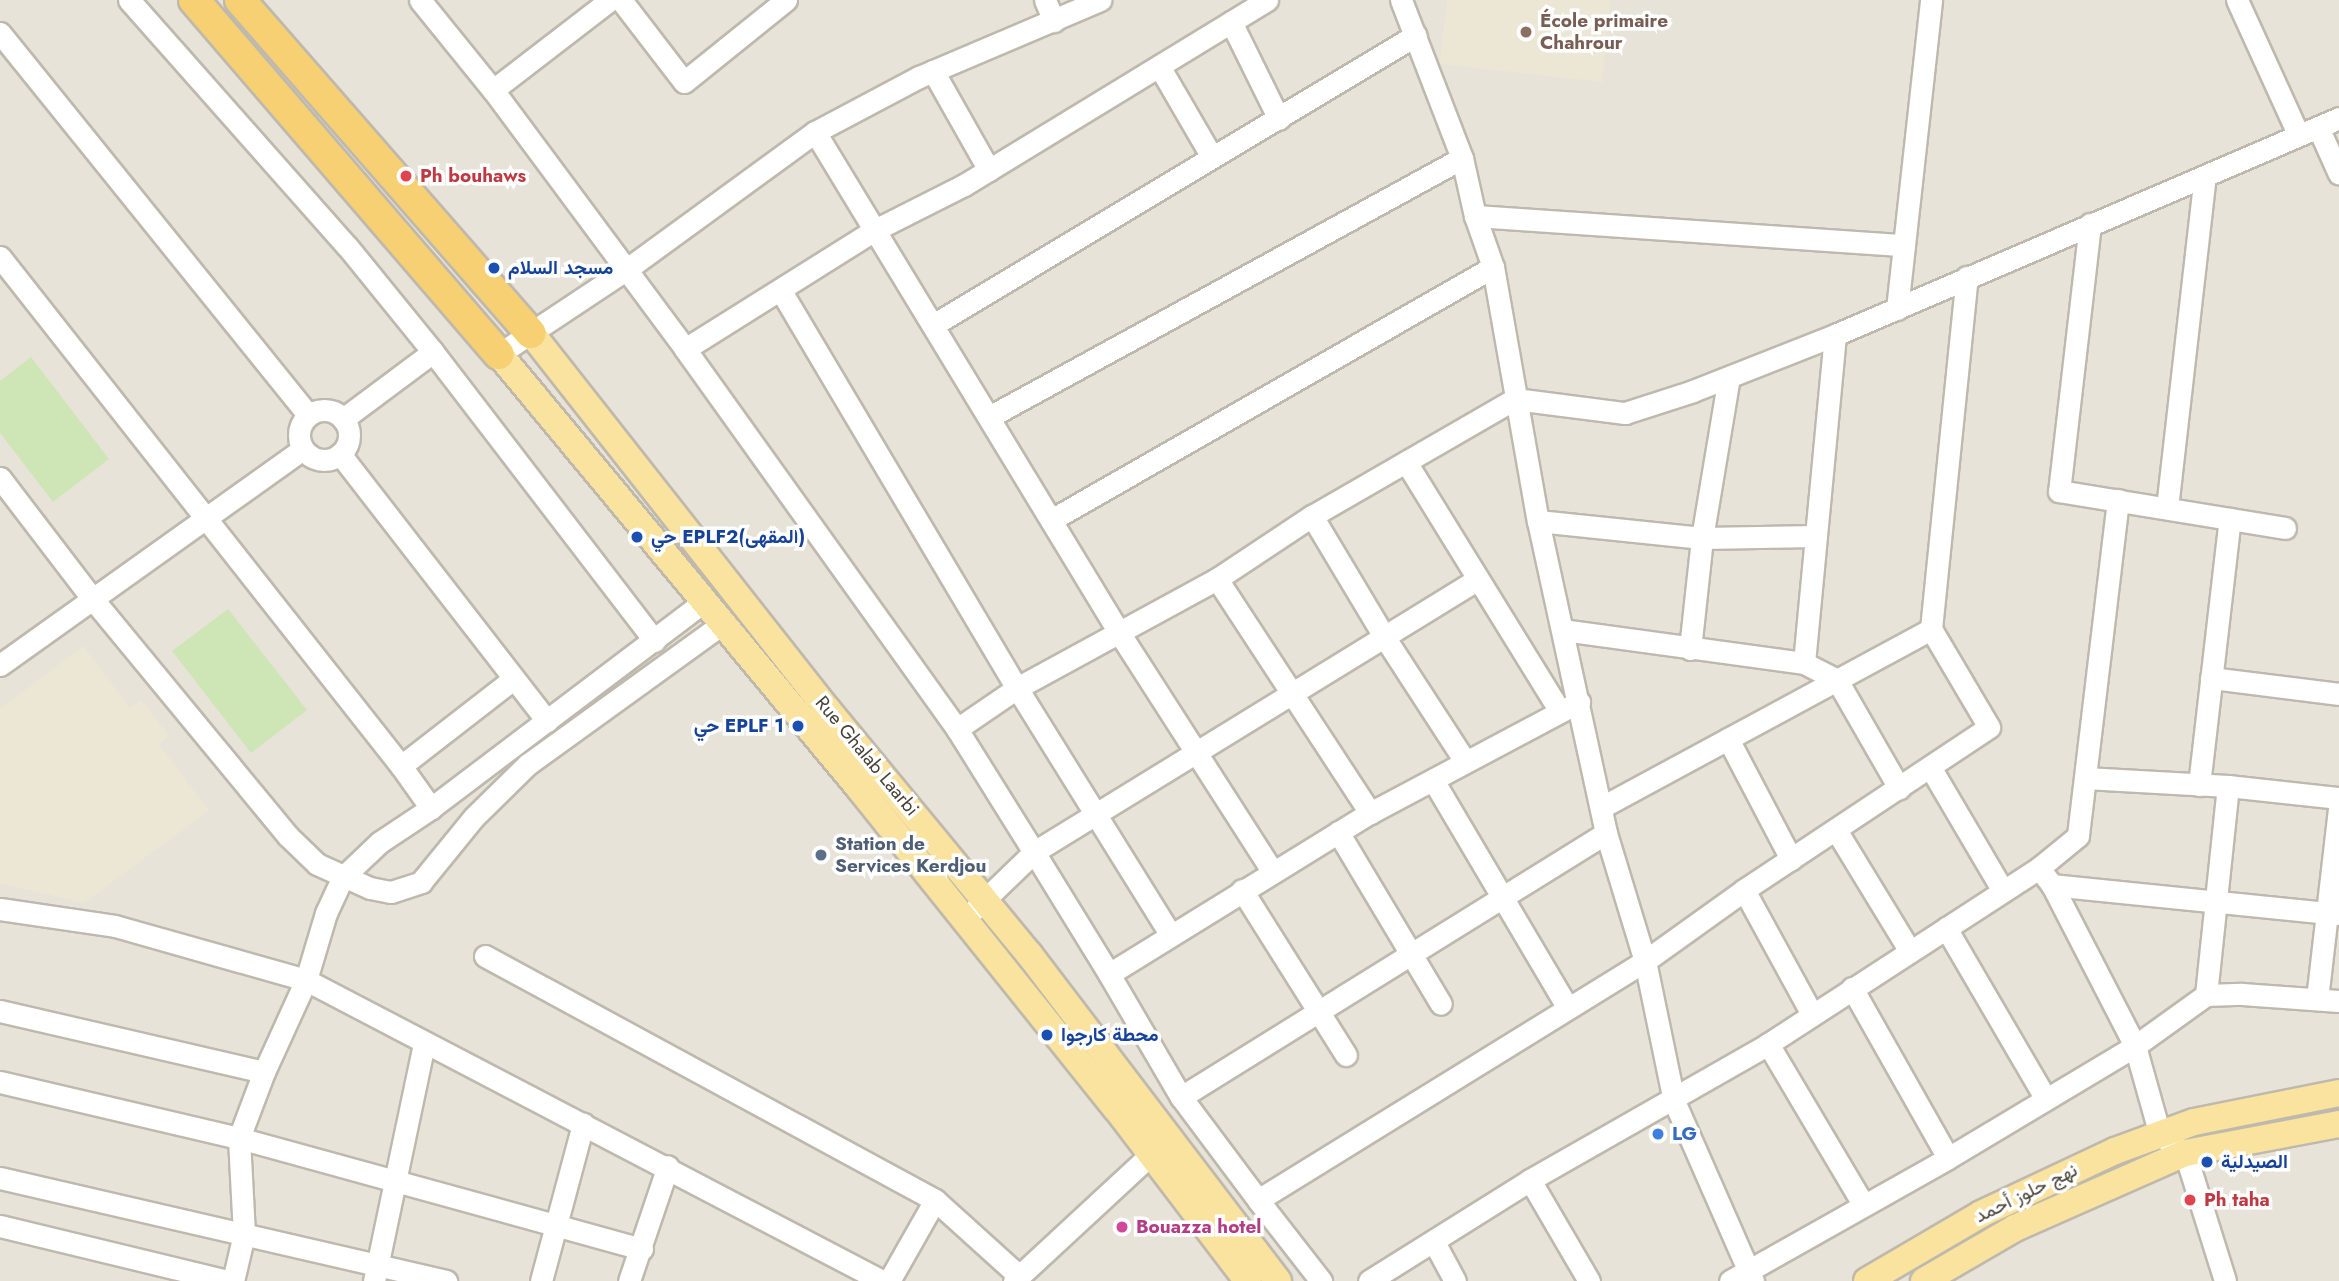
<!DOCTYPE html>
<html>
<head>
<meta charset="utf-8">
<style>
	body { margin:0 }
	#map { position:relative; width:2339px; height:1281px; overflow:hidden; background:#f4f1ea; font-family:Jost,Vazirmatn,sans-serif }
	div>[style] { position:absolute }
	.residential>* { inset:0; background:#e7e3d8 }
	.education>* { inset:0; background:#ece6d4 }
	.green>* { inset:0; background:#cee6b5 }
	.roads { filter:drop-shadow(2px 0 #bfb9ad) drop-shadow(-2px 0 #bfb9ad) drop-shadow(0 2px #bfb9ad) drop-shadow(0 -2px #bfb9ad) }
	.minor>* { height:21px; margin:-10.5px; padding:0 10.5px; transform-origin:10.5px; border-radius:10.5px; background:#fff }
	.minor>.ring { margin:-10.5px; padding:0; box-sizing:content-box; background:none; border:21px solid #fff; border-radius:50% }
	.major>* { height:26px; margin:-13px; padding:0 13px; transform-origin:13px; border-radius:13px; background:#f9e39e }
	.highway>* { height:30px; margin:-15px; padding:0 15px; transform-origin:15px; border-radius:15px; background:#f6d073 }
	.dots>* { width:19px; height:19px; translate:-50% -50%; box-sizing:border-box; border:4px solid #fff; border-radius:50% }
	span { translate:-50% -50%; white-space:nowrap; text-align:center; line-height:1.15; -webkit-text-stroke:7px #fff; paint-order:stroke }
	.education-label { font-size:19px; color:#785e54; font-weight:700 }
	.left { translate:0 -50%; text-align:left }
	.health-label { font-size:19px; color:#be3a42; font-weight:700 }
	.transit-label { font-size:19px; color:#164399; font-weight:700 }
	.right { translate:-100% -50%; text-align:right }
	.street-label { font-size:19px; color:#474238 }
	.service-label { font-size:19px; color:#4e5e75; font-weight:700 }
	.shop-label { font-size:19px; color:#366cbe; font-weight:700 }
	.hotel-label { font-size:19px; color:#b23c85; font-weight:700 }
</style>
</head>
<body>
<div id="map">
	<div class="residential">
		<i style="clip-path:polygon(0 0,2339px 0,2339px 1281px,0 1281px)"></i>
	</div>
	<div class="education">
		<i style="clip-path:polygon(1447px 0,1611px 0,1602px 82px,1440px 64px)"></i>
		<i style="clip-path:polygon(83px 646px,130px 708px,141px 700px,169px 736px,159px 745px,209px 810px,84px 903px,0 883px,0 709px)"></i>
	</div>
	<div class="green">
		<i style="clip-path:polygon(31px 357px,109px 459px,53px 502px,0 433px,0 381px)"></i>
		<i style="clip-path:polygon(228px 609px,307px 710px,251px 753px,172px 651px)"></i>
	</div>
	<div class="roads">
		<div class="minor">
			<i style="left:129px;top:0;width:329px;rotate:48.5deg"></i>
			<i style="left:347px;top:246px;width:136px;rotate:50.9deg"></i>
			<i style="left:433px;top:352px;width:364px;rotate:52.5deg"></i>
			<i style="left:420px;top:0;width:116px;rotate:51deg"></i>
			<i style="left:493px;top:90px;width:322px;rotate:53.4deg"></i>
			<i style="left:685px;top:349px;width:467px;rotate:54.4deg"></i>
			<i style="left:957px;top:729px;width:145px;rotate:58deg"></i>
			<i style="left:1034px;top:852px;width:82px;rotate:136deg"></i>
			<i style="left:621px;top:0;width:103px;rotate:52.5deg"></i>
			<i style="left:684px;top:82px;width:131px;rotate:-38.8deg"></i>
			<i style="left:1045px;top:0;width:23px;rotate:67deg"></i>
			<i style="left:1401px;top:0;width:169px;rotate:68.9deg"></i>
			<i style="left:1462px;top:158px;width:59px;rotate:77.4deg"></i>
			<i style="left:1475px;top:216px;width:54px;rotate:70.6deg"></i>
			<i style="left:1493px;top:267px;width:258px;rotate:80deg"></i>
			<i style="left:1538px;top:521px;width:319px;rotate:77.7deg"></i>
			<i style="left:1606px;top:833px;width:134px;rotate:73.1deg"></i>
			<i style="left:1645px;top:961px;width:143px;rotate:78.3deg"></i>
			<i style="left:1674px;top:1101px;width:197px;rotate:66.3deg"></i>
			<i style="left:2237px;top:0;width:147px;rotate:65.5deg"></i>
			<i style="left:1231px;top:22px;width:108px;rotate:63.7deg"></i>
			<i style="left:0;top:33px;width:491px;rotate:51.1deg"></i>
			<i style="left:1159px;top:66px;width:105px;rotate:59.8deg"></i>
			<i style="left:933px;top:71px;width:114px;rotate:60.5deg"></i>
			<i style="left:493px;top:90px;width:148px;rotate:-37.6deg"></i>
			<i style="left:2318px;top:127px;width:51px;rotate:65.9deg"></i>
			<i style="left:815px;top:132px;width:587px;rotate:58.72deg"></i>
			<i style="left:1120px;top:634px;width:283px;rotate:57.3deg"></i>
			<i style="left:1475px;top:216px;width:430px;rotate:3.9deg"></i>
			<i style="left:2090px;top:224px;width:269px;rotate:96.6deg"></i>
			<i style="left:2059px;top:491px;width:229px;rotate:9.3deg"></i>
			<i style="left:0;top:257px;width:648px;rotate:51.77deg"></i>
			<i style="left:401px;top:766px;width:142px;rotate:-37.8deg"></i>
			<i style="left:781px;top:291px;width:462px;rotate:59.3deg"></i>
			<i style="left:1017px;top:688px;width:290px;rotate:58.1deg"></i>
			<i style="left:1897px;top:309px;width:311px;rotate:-83.7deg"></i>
			<i style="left:933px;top:325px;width:563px;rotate:-30.98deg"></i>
			<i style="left:1835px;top:335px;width:329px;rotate:95.4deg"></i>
			<i style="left:1804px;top:663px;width:37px;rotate:27deg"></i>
			<i style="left:1837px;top:680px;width:125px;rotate:60.1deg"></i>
			<i style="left:685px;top:349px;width:224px;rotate:-32.1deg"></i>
			<i style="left:875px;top:230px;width:100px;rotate:-26.8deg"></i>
			<i style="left:964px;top:185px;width:355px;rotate:-31.4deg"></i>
			<i style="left:499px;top:354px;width:154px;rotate:-33.6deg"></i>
			<i style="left:627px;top:269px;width:233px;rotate:-36.1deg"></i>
			<i style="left:815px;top:132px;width:118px;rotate:-27.9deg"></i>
			<i style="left:919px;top:77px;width:197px;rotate:-23deg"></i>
			<i class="ring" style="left:299px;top:410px;width:29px;height:29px"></i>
			<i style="left:989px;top:417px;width:539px;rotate:-28.7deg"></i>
			<i style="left:343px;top:419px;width:112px;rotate:-36.7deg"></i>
			<i style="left:340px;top:454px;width:338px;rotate:52.2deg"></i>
			<i style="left:1406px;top:462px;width:293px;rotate:58.3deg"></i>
			<i style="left:0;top:478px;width:150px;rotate:52.6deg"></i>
			<i style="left:91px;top:597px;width:310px;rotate:50.5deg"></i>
			<i style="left:288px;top:836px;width:40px;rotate:44deg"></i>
			<i style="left:317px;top:864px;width:58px;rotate:24.4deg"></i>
			<i style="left:370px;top:888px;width:21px;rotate:11deg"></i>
			<i style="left:391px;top:892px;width:32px;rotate:-18deg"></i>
			<i style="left:421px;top:882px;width:84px;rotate:-50.8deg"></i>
			<i style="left:474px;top:817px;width:76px;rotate:-44.5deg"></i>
			<i style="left:528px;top:764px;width:239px;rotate:-35.8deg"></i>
			<i style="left:2118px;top:500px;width:338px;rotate:96.8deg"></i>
			<i style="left:2078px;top:836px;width:50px;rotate:140.6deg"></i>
			<i style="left:2039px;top:868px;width:21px;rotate:53deg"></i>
			<i style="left:2052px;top:885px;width:181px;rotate:62.7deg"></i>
			<i style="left:2135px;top:1046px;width:92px;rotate:74.3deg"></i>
			<i style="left:2160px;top:1135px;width:31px;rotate:36deg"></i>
			<i style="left:2185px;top:1153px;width:134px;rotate:72.6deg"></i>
			<i style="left:2167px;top:508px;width:334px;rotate:-83.5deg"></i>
			<i style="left:1312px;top:516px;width:142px;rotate:59.1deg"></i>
			<i style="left:1385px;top:638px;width:147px;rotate:57deg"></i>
			<i style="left:1051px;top:520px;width:509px;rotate:-29.79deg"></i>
			<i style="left:1538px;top:521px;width:165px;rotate:5.9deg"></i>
			<i style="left:1702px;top:538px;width:114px;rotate:-1deg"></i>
			<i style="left:1217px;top:579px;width:280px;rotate:56.8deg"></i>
			<i style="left:1478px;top:579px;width:521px;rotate:148.41deg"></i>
			<i style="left:1034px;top:852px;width:143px;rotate:58.4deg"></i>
			<i style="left:1109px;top:974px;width:307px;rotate:-31.7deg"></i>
			<i style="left:1370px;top:813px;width:237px;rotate:-28deg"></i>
			<i style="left:1563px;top:630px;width:243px;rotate:7.8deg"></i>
			<i style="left:1690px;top:649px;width:112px;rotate:-83.8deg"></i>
			<i style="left:1702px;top:538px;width:163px;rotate:-80.5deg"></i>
			<i style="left:0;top:665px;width:372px;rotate:-35.5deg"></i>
			<i style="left:2211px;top:678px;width:129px;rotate:7.1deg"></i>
			<i style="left:957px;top:729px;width:73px;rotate:-34.3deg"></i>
			<i style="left:1017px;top:688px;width:228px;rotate:-28.6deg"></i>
			<i style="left:1217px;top:579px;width:114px;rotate:-33.6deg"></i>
			<i style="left:1312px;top:516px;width:234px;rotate:-30deg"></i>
			<i style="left:1515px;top:399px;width:111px;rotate:7.3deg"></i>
			<i style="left:1625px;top:413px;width:71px;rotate:-17.9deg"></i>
			<i style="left:1693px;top:391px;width:153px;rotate:-21.5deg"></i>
			<i style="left:1835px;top:335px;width:549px;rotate:-23.29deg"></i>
			<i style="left:1728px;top:739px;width:136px;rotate:62.3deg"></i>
			<i style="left:401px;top:766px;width:52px;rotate:54.5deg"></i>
			<i style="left:1930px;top:767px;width:144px;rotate:59.5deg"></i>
			<i style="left:2085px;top:778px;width:143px;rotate:3.2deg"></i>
			<i style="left:2228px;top:786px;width:112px;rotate:6.2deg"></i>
			<i style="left:1433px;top:780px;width:264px;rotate:59.4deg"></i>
			<i style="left:2199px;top:785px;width:268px;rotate:-83.4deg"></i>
			<i style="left:1602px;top:807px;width:374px;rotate:-28.4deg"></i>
			<i style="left:1931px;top:629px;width:354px;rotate:-84.2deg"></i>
			<i style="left:1836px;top:830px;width:142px;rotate:58.6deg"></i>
			<i style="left:1338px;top:832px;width:200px;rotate:59.1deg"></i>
			<i style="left:2052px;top:885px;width:288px;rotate:5.8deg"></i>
			<i style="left:1242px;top:890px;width:195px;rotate:57.8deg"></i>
			<i style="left:1744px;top:890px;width:141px;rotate:61.3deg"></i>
			<i style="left:0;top:909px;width:116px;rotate:8.4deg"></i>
			<i style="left:115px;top:926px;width:198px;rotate:15.8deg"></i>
			<i style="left:306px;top:980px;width:650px;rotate:27.59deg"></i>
			<i style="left:1946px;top:928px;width:198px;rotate:59.7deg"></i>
			<i style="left:485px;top:956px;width:512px;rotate:28.47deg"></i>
			<i style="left:935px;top:1200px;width:113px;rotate:42.1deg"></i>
			<i style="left:1109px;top:974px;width:143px;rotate:59.7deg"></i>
			<i style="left:1181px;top:1097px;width:500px;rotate:-31.85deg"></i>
			<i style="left:1852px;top:988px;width:195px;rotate:60.5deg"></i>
			<i style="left:2206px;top:995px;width:210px;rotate:-84deg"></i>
			<i style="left:2317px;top:999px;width:190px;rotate:-83.4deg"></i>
			<i style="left:0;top:1011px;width:271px;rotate:13deg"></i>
			<i style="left:1768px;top:1044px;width:186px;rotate:59.3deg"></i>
			<i style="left:0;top:1082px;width:245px;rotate:13.2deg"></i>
			<i style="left:239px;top:1138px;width:418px;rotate:15.4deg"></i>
			<i style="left:1181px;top:1097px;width:129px;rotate:53.2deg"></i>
			<i style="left:1258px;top:1200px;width:455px;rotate:-31.7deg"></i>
			<i style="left:1645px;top:961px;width:122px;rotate:-35.6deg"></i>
			<i style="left:1744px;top:890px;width:294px;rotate:-33.6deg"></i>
			<i style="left:1989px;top:727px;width:114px;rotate:-120.6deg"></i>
			<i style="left:0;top:1178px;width:458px;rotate:13deg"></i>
			<i style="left:1530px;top:1180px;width:117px;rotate:59.7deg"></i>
			<i style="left:1258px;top:1200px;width:103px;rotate:52.1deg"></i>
			<i style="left:0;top:1226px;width:235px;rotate:13.6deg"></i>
			<i style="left:1434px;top:1242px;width:44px;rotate:61.7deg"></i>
			<i style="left:233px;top:1281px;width:48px;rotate:-76.8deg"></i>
			<i style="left:244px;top:1234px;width:96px;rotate:-93deg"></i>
			<i style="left:239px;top:1138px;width:71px;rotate:-69.3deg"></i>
			<i style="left:264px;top:1072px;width:101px;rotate:-65.5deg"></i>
			<i style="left:306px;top:980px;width:70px;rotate:-73.4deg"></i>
			<i style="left:326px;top:913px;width:38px;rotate:-65deg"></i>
			<i style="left:342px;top:878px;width:52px;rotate:-43.5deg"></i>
			<i style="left:380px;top:842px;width:61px;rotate:-33.7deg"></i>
			<i style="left:431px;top:808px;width:343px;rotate:-37.1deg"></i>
			<i style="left:374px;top:1281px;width:243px;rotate:-78.1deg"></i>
			<i style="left:541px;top:1281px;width:163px;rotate:-75deg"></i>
			<i style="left:629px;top:1281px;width:121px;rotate:-71.3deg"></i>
			<i style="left:889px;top:1281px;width:93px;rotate:-60.4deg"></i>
			<i style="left:1014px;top:1281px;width:187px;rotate:-42.8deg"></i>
			<i style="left:1369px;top:1281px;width:190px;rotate:-32.1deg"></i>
			<i style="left:1530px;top:1180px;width:274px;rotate:-29.7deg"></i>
			<i style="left:1768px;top:1044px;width:323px;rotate:-33deg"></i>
			<i style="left:1730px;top:1281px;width:250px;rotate:-29.4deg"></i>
			<i style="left:1948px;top:1158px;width:218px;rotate:-30.9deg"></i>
			<i style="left:2135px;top:1046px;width:87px;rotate:-35.7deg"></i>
			<i style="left:2206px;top:995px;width:36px;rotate:-2deg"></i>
			<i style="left:2242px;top:994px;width:97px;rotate:4.1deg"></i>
		</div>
		<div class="major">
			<i style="left:531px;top:333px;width:479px;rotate:51.8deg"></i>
			<i style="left:827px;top:709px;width:318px;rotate:50.5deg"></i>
			<i style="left:1029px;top:954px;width:411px;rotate:52.7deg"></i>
			<i style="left:499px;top:354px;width:565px;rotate:50.31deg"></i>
			<i style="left:860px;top:789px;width:409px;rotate:51.3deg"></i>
			<i style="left:1116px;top:1108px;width:218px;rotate:52.7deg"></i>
			<i style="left:1867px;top:1281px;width:132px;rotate:-30.4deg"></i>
			<i style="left:1981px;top:1214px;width:148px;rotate:-25.2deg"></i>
			<i style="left:2115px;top:1151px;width:84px;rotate:-20.2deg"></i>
			<i style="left:2194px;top:1122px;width:148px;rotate:-11.3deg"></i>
			<i style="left:1924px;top:1281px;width:105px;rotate:-30.2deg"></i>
			<i style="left:2015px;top:1228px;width:186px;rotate:-23.8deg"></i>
			<i style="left:2185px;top:1153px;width:157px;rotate:-10.7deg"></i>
		</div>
		<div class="highway">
			<i style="left:194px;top:0;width:467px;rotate:49.3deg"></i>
			<i style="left:240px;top:0;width:442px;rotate:48.9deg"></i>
		</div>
	</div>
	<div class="dots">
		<i style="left:1526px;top:32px;background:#8d6e63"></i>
		<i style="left:406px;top:176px;background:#e0444e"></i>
		<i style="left:494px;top:268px;background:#1a4fb4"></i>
		<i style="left:637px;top:537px;background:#1a4fb4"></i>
		<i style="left:798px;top:726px;background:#1a4fb4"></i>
		<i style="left:821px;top:855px;background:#5c6f8a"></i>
		<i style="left:1047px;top:1035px;background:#1a4fb4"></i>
		<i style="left:1658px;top:1134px;background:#3f7fe0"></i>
		<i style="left:2207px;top:1162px;background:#1a4fb4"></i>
		<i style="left:2190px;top:1200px;background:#e0444e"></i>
		<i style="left:1122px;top:1227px;background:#d1479c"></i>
	</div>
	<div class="education-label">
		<span class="left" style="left:1540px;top:32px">École primaire<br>Chahrour</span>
	</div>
	<div class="health-label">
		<span class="left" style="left:420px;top:176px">Ph bouhaws</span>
		<span class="left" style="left:2204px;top:1200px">Ph taha</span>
	</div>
	<div class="transit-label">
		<span class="left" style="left:508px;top:268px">مسجد السلام</span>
		<span class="left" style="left:651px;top:537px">حي EPLF2(المقهى)</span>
		<span class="right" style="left:784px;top:726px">حي EPLF 1</span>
		<span class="left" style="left:1061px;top:1035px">محطة كارجوا</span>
		<span class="left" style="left:2221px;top:1162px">الصيدلية</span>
	</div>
	<div class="street-label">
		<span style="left:867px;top:756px;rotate:50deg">Rue Ghalab Laarbi</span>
		<span style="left:2026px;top:1193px;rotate:-26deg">نهج حلوز أحمد</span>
	</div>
	<div class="service-label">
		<span class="left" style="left:835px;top:855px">Station de<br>Services Kerdjou</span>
	</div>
	<div class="shop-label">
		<span class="left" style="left:1672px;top:1134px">LG</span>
	</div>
	<div class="hotel-label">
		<span class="left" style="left:1136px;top:1227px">Bouazza hotel</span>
	</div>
</div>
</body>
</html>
